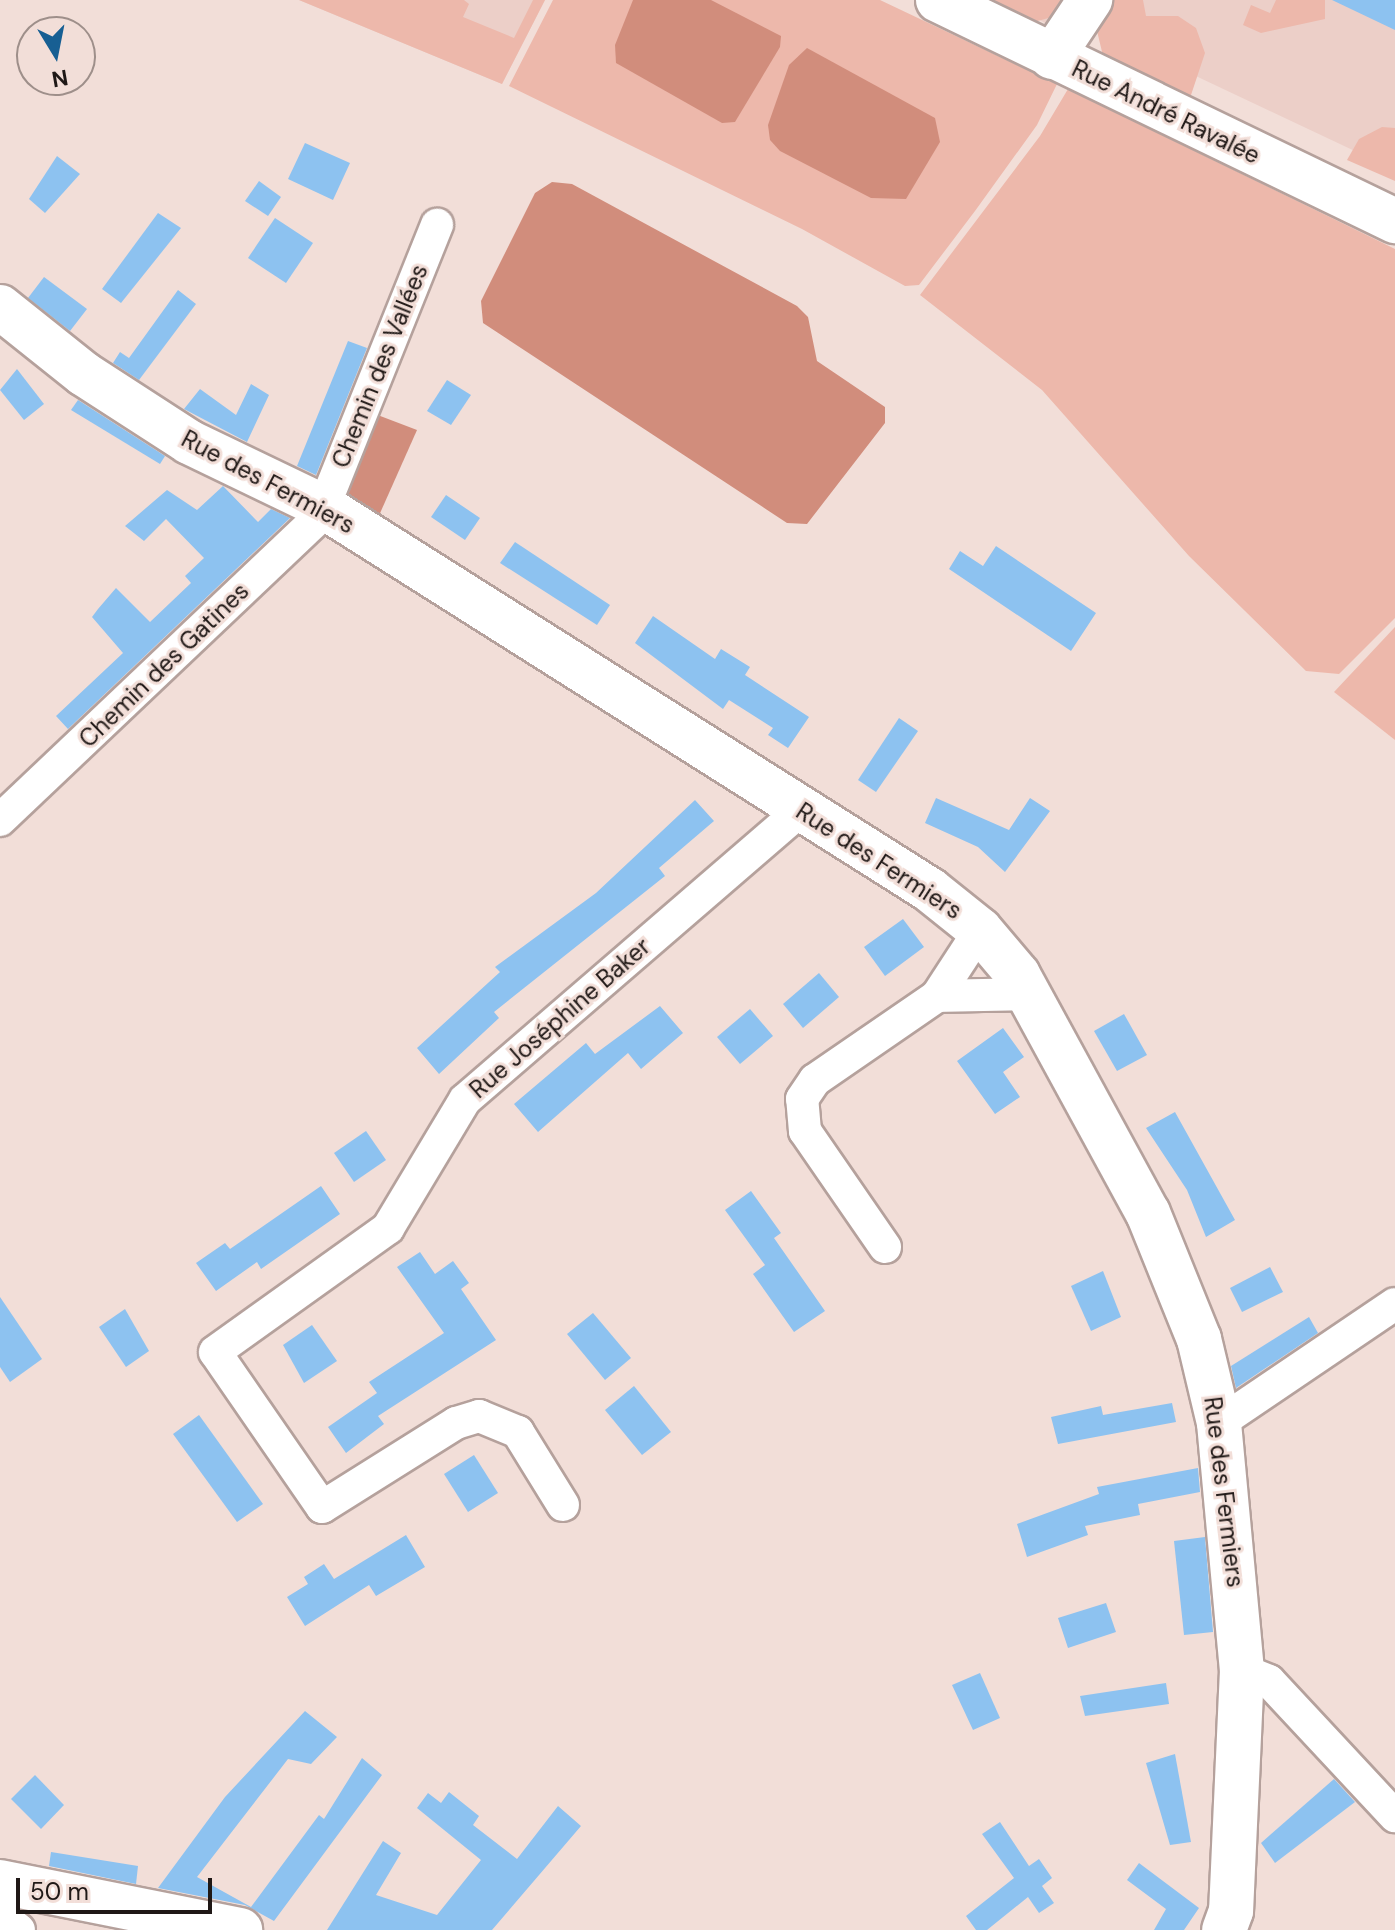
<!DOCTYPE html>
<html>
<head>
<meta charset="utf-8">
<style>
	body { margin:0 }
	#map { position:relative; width:1395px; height:1930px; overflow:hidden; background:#f2ded8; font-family:"DM Sans",sans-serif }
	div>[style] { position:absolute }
	.built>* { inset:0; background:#eccfc8 }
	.green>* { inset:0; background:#edb8ab }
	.water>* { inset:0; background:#d18d7c }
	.building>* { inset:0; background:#8dc2f0 }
	.roads { filter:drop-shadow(2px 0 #b5a19c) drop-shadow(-2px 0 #b5a19c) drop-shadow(0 2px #b5a19c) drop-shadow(0 -2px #b5a19c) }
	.street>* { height:32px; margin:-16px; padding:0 16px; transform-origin:16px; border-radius:16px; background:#fff }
	.secondary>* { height:44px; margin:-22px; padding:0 22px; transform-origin:22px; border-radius:22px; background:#fff }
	span { translate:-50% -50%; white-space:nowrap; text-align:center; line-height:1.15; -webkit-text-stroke:6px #f2ded8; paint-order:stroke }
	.street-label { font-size:24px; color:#1f1816 }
	.north { position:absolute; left:16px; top:16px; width:80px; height:80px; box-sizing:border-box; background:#f2ded8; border:2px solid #9e8f8a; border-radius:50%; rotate:170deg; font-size:22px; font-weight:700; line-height:32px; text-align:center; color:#1f1816 }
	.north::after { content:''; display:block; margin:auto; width:28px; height:36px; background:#175f93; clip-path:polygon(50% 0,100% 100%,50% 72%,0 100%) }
	.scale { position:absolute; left:16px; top:1878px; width:196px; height:36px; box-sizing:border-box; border:4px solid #1f1816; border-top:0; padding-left:10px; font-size:24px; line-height:28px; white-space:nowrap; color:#1f1816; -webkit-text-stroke:6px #f2ded8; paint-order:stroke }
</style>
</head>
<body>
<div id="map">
	<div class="built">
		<i style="clip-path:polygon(299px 0,545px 0,502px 84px)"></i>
		<i style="clip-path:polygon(1004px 0,1395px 0,1395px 170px,1109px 35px,1045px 23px)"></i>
	</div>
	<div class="green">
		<i style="clip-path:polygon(299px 0,464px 0,469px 4px,463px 17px,514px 38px,533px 0,545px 0,502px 84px)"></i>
		<i style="clip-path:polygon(553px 0,880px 0,1057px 84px,1037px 125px,975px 211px,919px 285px,905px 286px,802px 229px,509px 86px)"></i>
		<i style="clip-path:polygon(964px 0,1072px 0,1052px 17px,1027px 24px)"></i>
		<i style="clip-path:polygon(1104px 0,1143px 0,1146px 16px,1178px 16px,1196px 28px,1205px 53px,1190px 98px,1104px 60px,1097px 31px)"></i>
		<i style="clip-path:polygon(1276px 0,1325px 0,1325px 19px,1261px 33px,1243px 25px,1251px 5px,1270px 13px)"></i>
		<i style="clip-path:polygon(1068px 89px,1395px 249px,1395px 618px,1339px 674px,1306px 671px,1189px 556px,1042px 390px,920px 295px,1040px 136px)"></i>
		<i style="clip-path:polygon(1382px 127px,1395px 128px,1395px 181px,1347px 160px,1359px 139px)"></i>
		<i style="clip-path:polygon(1395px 627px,1395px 740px,1334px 692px)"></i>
	</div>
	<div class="water">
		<i style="clip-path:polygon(633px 0,711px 0,781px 36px,780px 47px,735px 122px,722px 123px,616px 63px,615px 45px)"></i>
		<i style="clip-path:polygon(807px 48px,935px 118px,940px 142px,906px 199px,871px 198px,780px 151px,770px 140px,768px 125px,789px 65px)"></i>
		<i style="clip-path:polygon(552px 182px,572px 184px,797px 306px,808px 317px,817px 361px,885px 407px,885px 423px,807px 524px,787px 523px,483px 323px,481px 301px,535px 193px)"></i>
		<i style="clip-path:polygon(375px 414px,417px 430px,377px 520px,348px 503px,345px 486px)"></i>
	</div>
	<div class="building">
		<i style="clip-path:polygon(1332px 0,1395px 0,1395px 30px)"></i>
		<i style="clip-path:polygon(305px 143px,350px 163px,333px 200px,288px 179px)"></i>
		<i style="clip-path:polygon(57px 156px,80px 174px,45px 213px,29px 199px)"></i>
		<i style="clip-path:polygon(259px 181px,281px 197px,268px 216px,245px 201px)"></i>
		<i style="clip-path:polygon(158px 213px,181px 228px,121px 303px,102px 289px)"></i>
		<i style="clip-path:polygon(275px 218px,313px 243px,286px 283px,248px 258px)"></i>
		<i style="clip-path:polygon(44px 277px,87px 309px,70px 331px,28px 298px)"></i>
		<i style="clip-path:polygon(178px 290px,196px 304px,139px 380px,113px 363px,120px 352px,129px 358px)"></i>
		<i style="clip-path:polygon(348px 341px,367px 348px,316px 475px,297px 466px)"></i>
		<i style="clip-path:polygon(17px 369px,44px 404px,24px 420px,0 390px)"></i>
		<i style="clip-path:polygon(447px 380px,471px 395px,451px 425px,427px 411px)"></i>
		<i style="clip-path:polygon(251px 384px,269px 395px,247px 442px,184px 409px,200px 389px,236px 415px)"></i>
		<i style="clip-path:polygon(78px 400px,165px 456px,160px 464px,71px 410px)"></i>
		<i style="clip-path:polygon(223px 486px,258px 522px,271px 509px,290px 518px,68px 729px,56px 716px,123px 653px,92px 617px,98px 609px,116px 588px,150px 622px,191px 583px,185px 576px,204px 558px,166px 519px,144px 541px,125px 526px,167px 490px,197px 510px)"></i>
		<i style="clip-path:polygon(446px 495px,480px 518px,465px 540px,431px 517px)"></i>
		<i style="clip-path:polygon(515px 542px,610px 605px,597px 625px,500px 563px)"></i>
		<i style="clip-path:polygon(996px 546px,1096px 613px,1071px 651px,949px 569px,960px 551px,983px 566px)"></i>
		<i style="clip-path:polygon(653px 616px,715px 659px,721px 649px,750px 667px,745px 675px,809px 717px,788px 748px,768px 735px,773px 728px,729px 700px,723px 709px,635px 643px)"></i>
		<i style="clip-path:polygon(899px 718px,918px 731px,876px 792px,858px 780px)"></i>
		<i style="clip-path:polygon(936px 798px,1009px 830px,1030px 798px,1050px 811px,1005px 872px,978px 847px,925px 823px)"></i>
		<i style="clip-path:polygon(695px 800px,714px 821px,659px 868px,665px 876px,494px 1012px,499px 1018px,439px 1074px,417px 1048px,500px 972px,495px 967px,596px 893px)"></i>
		<i style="clip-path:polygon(903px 919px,924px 947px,885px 976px,864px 947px)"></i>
		<i style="clip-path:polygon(819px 973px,839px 997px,803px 1028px,783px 1004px)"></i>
		<i style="clip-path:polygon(660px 1006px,683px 1033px,641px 1069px,628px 1053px,538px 1132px,514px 1104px,586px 1043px,595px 1054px)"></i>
		<i style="clip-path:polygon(750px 1009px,773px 1036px,740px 1064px,717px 1037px)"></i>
		<i style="clip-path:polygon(1124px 1014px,1147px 1055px,1117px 1071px,1094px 1031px)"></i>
		<i style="clip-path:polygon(1003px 1028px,1024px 1057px,1003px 1072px,1020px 1097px,995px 1114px,957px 1061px)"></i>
		<i style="clip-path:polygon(1175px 1112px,1235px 1220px,1206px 1237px,1187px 1190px,1146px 1128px)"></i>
		<i style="clip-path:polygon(366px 1131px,386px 1160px,354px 1182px,334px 1153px)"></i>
		<i style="clip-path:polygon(321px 1186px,340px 1214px,261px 1269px,257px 1262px,216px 1291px,196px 1263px,225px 1243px,230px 1249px)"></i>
		<i style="clip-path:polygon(751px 1191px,781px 1233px,774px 1238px,825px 1311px,794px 1332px,753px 1274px,765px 1265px,725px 1210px)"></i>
		<i style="clip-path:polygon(420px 1252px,435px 1274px,453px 1261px,469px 1283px,461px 1289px,496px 1340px,378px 1416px,384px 1424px,346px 1453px,328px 1427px,377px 1393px,369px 1382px,444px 1333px,397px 1267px)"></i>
		<i style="clip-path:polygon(1270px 1267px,1283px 1292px,1242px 1312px,1230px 1288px)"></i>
		<i style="clip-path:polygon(1103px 1271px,1121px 1317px,1091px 1331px,1071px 1286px)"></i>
		<i style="clip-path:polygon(0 1297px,42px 1359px,10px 1382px,0 1367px)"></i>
		<i style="clip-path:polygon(125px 1309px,149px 1351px,126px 1367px,99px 1327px)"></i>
		<i style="clip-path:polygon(593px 1313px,631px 1358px,605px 1380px,567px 1334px)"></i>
		<i style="clip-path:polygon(1309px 1317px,1318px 1333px,1236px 1388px,1231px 1366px)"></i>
		<i style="clip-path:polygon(312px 1325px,337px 1361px,304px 1383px,283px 1345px)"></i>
		<i style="clip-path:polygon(634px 1386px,671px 1432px,642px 1455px,605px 1410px)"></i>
		<i style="clip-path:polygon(1172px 1403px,1176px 1422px,1058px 1444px,1051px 1417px,1101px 1406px,1103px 1415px)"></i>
		<i style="clip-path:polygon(199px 1415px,263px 1504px,237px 1522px,173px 1434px)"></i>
		<i style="clip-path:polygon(474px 1455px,498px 1493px,468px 1512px,444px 1474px)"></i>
		<i style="clip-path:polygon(1198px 1468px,1200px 1492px,1138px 1504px,1140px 1515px,1085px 1526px,1088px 1535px,1027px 1557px,1017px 1524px,1099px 1494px,1097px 1487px)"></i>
		<i style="clip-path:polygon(406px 1535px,425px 1567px,376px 1596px,369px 1585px,305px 1626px,287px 1597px,308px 1584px,304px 1577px,324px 1564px,334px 1579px)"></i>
		<i style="clip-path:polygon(1205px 1537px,1213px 1632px,1184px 1635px,1174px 1541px)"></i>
		<i style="clip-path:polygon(1106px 1603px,1116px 1632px,1068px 1648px,1058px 1618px)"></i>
		<i style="clip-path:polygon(980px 1673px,1000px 1718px,973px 1730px,952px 1685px)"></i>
		<i style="clip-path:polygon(1166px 1683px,1169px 1704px,1085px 1716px,1080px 1696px)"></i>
		<i style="clip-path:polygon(305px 1711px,337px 1737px,311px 1764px,288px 1759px,197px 1877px,251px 1907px,319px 1815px,324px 1819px,362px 1758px,382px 1775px,274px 1921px,245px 1905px,158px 1888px,225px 1797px)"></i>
		<i style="clip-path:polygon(1175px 1754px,1191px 1842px,1170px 1845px,1146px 1763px)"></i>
		<i style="clip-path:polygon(35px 1775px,64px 1805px,41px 1829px,11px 1799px)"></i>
		<i style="clip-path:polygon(1334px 1779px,1355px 1802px,1275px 1863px,1261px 1843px)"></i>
		<i style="clip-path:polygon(449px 1792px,479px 1816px,473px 1825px,517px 1859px,558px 1806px,581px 1826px,492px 1930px,327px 1930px,383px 1841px,401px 1853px,376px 1895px,437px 1915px,481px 1860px,417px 1808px,428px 1793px,441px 1803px)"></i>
		<i style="clip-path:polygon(1000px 1822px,1029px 1866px,1039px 1859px,1052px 1878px,1042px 1886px,1054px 1903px,1039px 1913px,1028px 1897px,987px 1930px,976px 1930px,966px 1916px,1014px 1878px,982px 1834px)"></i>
		<i style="clip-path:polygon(51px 1852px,138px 1866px,136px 1884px,49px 1866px)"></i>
		<i style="clip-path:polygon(1139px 1863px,1199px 1908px,1184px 1930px,1154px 1930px,1166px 1909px,1127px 1880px)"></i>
	</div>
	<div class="roads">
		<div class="street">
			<i style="left:0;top:820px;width:441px;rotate:-43.5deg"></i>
			<i style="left:320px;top:516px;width:314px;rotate:-68.1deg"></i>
			<i style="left:937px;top:996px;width:93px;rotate:-1.2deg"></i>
			<i style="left:885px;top:1247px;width:141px;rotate:-124.6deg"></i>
			<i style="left:805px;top:1131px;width:32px;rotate:-95deg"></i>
			<i style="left:802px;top:1099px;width:23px;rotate:-56deg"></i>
			<i style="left:815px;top:1080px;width:148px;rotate:-34.5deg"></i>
			<i style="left:937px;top:996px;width:79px;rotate:-56.9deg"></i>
			<i style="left:1219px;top:1423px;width:212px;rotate:-34.1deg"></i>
			<i style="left:563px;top:1505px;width:86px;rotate:-121.7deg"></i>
			<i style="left:518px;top:1432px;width:42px;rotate:-157.7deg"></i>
			<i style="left:479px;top:1416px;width:24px;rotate:163deg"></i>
			<i style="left:456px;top:1423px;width:158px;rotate:147.9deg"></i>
			<i style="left:322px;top:1507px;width:188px;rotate:-124.6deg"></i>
			<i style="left:215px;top:1352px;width:213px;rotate:-35.6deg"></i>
			<i style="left:388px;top:1228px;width:149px;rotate:-59deg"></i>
			<i style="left:465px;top:1100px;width:444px;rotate:-40.8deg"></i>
			<i style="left:1242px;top:1670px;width:29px;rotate:22deg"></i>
			<i style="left:1269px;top:1681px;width:185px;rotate:47deg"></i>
			<i style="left:0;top:1915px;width:24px;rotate:38deg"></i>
		</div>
		<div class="secondary">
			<i style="left:938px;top:0;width:508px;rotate:25.81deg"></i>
			<i style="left:1052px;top:57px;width:69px;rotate:-56.3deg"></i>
			<i style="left:0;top:307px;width:107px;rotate:38.6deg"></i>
			<i style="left:84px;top:374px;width:125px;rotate:32.9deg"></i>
			<i style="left:189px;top:442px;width:150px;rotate:25.7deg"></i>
			<i style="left:324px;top:507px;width:717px;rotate:32.29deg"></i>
			<i style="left:930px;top:890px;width:64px;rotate:38.7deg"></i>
			<i style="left:980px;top:930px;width:59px;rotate:49.8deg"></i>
			<i style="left:1018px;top:975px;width:271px;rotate:61.4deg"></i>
			<i style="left:1148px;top:1213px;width:136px;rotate:68deg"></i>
			<i style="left:1199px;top:1339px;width:86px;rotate:76.6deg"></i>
			<i style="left:1219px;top:1423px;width:248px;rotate:84.7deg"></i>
			<i style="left:1242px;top:1670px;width:241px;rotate:92.6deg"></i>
			<i style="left:1231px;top:1911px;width:20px;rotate:110deg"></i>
			<i style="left:0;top:1882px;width:245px;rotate:11.3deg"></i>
		</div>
	</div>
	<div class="street-label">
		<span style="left:1166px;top:112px;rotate:26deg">Rue André Ravalée</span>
		<span style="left:380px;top:366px;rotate:-68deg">Chemin des Vallées</span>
		<span style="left:268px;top:482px;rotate:28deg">Rue des Fermiers</span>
		<span style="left:164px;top:665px;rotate:-44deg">Chemin des Gatines</span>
		<span style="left:879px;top:861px;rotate:33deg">Rue des Fermiers</span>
		<span style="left:560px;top:1018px;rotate:-41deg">Rue Joséphine Baker</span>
		<span style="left:1224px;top:1492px;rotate:83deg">Rue des Fermiers</span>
	</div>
	<div class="north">N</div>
	<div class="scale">50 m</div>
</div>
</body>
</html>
